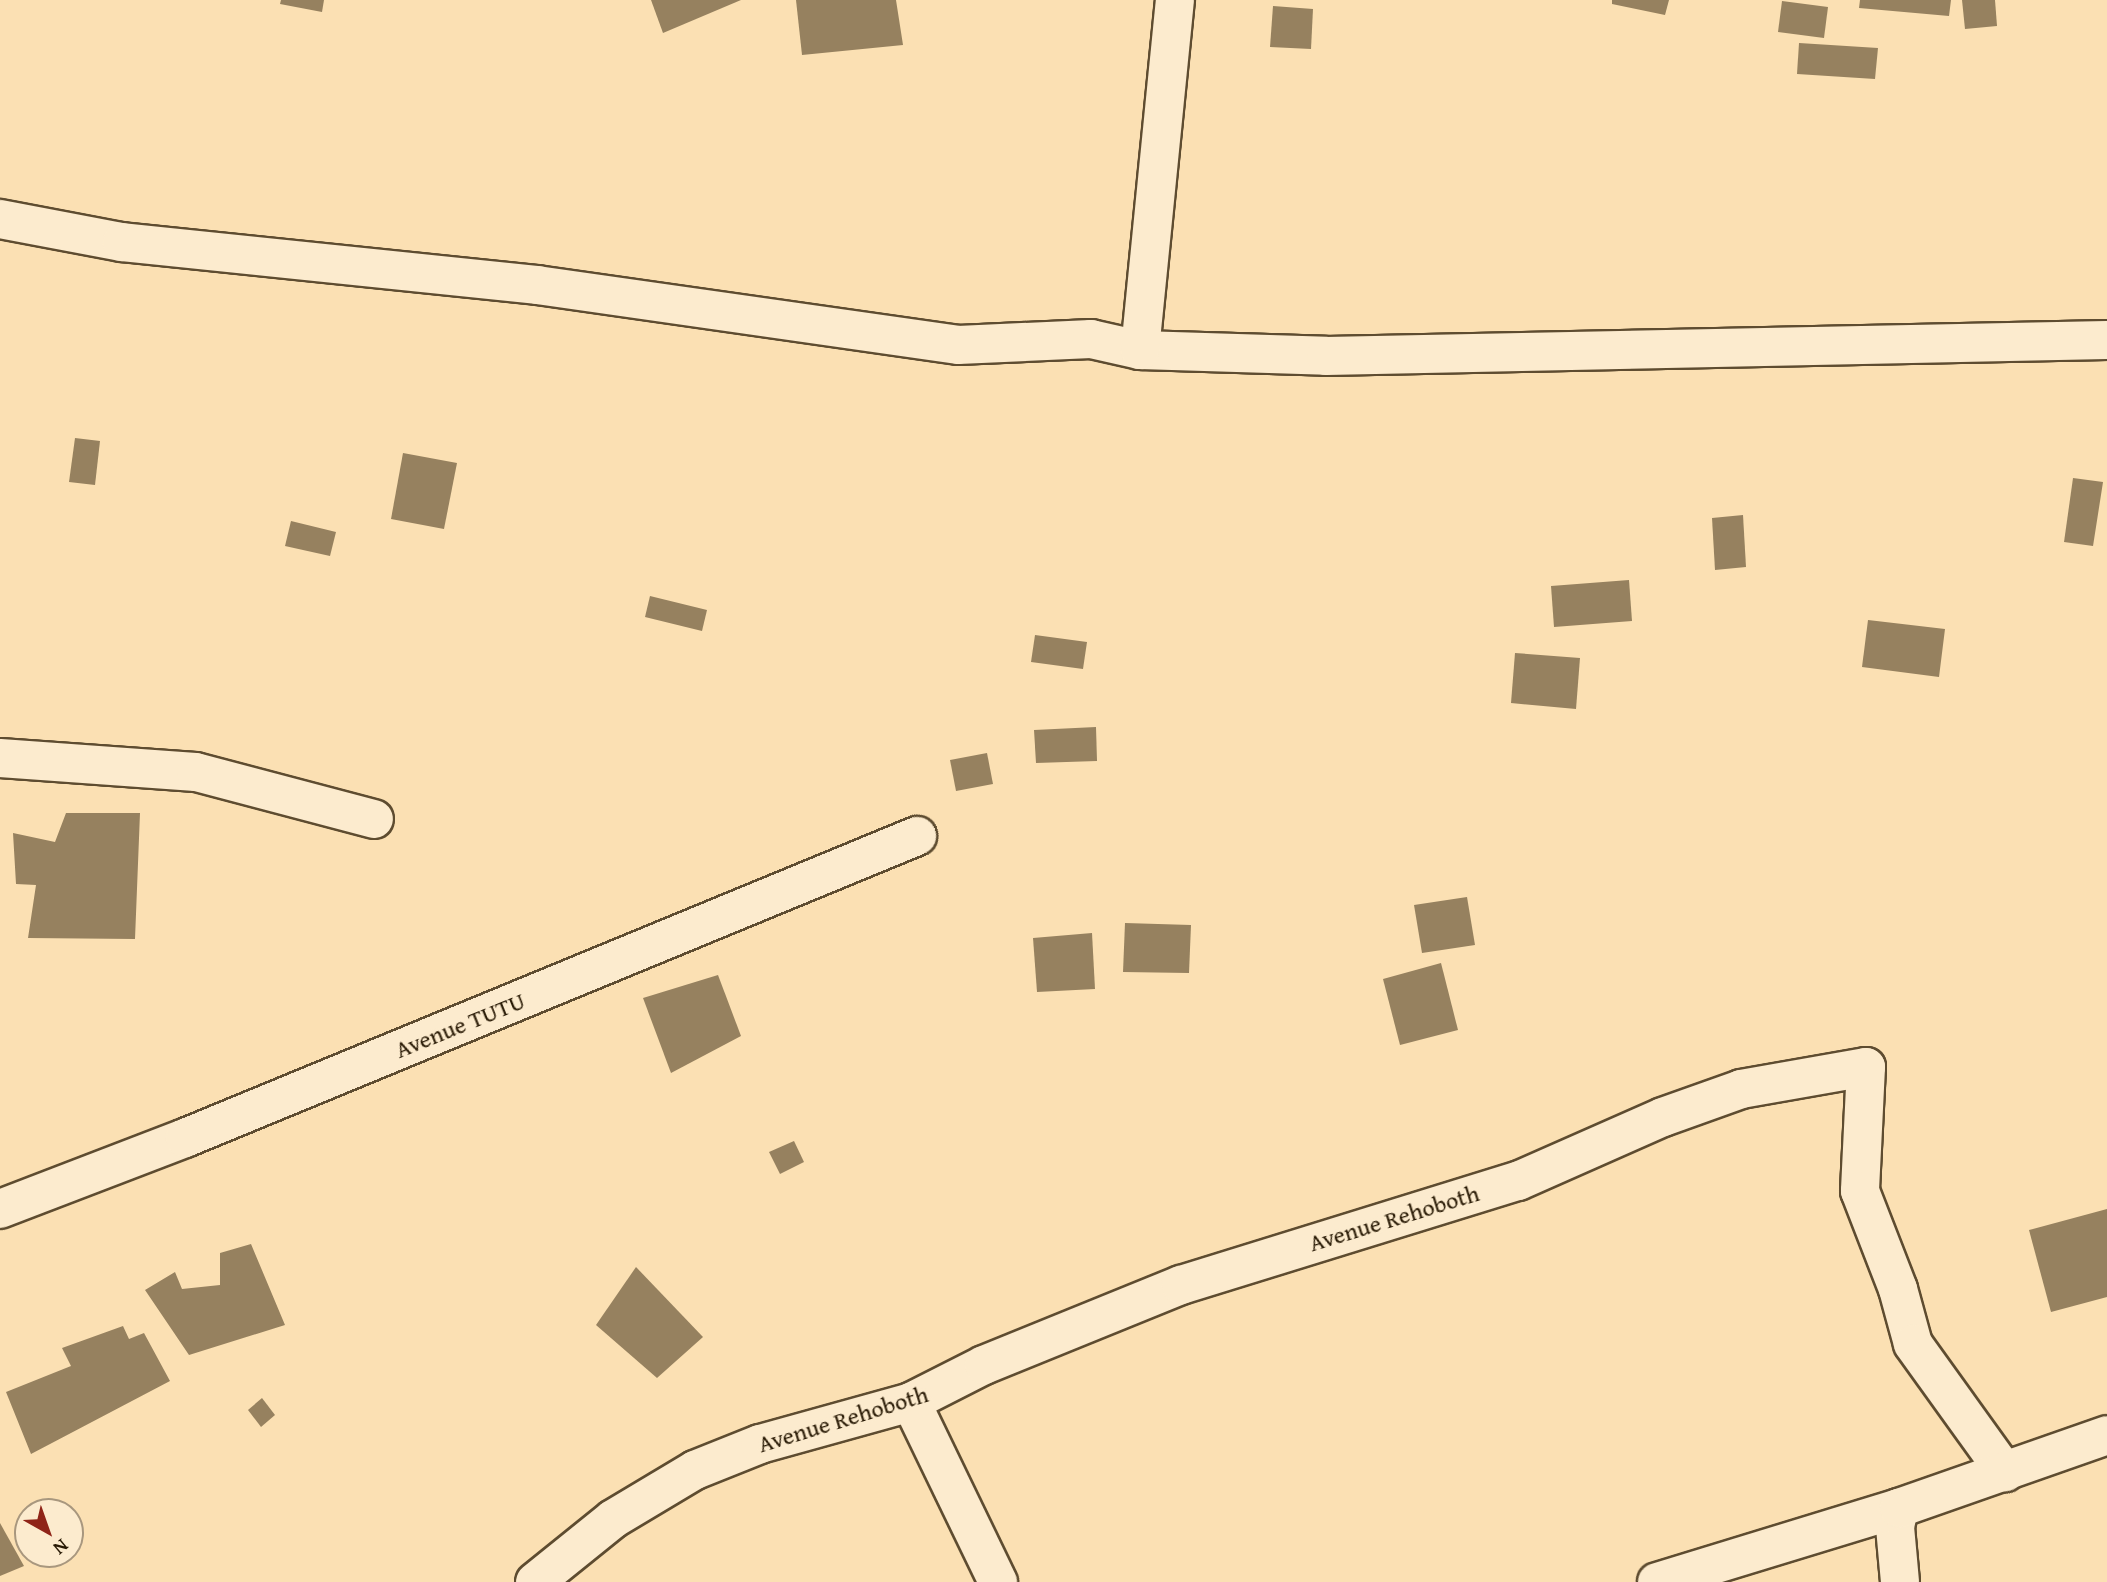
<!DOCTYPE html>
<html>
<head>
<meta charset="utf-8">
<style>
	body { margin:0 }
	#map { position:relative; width:2107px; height:1582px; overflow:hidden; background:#fbe0b3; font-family:"Gentium Book Plus",serif }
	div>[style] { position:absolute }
	.building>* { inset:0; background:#96815f }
	.roads { filter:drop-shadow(2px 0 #5e4c30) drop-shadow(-2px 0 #5e4c30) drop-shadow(0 2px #5e4c30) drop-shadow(0 -2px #5e4c30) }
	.minor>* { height:38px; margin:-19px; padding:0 19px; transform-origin:19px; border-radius:19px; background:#fcebce }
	span { translate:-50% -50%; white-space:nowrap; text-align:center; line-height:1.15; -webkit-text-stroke:6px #fcebce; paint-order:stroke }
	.street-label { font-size:24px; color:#291a05 }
	.north { position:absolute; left:14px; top:1498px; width:70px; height:70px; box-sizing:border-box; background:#fcebce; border:2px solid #a8977e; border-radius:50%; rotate:140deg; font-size:19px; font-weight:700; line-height:28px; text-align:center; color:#291a05 }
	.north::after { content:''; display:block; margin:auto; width:24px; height:32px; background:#8f2418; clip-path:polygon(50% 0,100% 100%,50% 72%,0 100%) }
</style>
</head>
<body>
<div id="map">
	<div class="building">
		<i style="clip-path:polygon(281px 0,324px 0,322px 12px,280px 4px)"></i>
		<i style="clip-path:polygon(651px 0,741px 0,663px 33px)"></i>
		<i style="clip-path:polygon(796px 0,896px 0,903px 45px,802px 55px)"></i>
		<i style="clip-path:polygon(1612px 0,1669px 0,1665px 15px,1612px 4px)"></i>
		<i style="clip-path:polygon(1860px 0,1951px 0,1949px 16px,1859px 8px)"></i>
		<i style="clip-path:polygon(1962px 0,1995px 0,1997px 26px,1965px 29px)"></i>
		<i style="clip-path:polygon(1782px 1px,1828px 7px,1824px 38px,1778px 32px)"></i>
		<i style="clip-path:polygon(1273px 6px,1313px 9px,1311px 49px,1270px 47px)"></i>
		<i style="clip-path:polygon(1799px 43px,1878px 48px,1875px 79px,1797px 74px)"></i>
		<i style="clip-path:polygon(75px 438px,100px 441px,95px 485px,69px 482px)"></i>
		<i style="clip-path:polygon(403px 453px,457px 463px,444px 529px,391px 519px)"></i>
		<i style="clip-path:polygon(2073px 478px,2103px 482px,2093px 546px,2064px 542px)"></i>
		<i style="clip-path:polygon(1743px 515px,1746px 567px,1715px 570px,1712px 518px)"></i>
		<i style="clip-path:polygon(291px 521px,336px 532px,330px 556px,285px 546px)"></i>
		<i style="clip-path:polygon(1629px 580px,1632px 621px,1554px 627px,1551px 586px)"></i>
		<i style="clip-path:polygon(650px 596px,707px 610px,702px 631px,645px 617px)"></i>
		<i style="clip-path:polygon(1868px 620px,1945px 629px,1939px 677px,1862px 667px)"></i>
		<i style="clip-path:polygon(1035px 635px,1087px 642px,1083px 669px,1031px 662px)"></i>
		<i style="clip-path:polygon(1515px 653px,1580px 658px,1576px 709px,1511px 703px)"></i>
		<i style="clip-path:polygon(1096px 727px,1097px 761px,1036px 763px,1034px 730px)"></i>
		<i style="clip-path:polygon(987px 753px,993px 784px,956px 791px,950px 760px)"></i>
		<i style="clip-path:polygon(66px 813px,140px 813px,135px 939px,28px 938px,36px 885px,16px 884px,13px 833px,55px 842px)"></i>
		<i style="clip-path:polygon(1467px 897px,1475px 945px,1422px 953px,1414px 905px)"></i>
		<i style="clip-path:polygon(1125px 923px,1191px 925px,1189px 973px,1123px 972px)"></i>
		<i style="clip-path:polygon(1092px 933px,1095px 989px,1037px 992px,1033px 938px)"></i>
		<i style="clip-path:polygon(1441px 963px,1458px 1030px,1400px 1045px,1383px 979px)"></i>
		<i style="clip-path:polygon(718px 975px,741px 1036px,671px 1073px,643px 998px)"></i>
		<i style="clip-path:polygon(794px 1141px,804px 1162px,780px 1174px,769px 1152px)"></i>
		<i style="clip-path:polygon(2107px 1209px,2107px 1297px,2051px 1312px,2029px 1230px)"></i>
		<i style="clip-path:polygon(251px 1244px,285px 1325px,189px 1355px,145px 1290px,175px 1272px,182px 1289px,220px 1285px,220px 1253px)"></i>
		<i style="clip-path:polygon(636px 1267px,703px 1337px,657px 1378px,596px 1325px)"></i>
		<i style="clip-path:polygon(123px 1326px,129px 1339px,144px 1333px,170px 1381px,31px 1454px,6px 1392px,71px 1366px,62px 1348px)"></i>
		<i style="clip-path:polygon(262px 1398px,275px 1415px,261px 1427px,248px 1410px)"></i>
		<i style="clip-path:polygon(0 1523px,24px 1566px,0 1576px)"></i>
	</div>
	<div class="roads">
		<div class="minor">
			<i style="left:0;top:219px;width:124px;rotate:10.7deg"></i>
			<i style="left:122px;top:242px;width:417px;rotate:5.9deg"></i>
			<i style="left:537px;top:285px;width:425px;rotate:8.1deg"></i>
			<i style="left:958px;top:345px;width:133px;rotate:-2.6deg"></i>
			<i style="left:1091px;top:339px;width:50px;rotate:12.7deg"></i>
			<i style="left:1140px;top:350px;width:186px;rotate:1.8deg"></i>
			<i style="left:1326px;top:356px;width:781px;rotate:-1.17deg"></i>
			<i style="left:1140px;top:350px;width:352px;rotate:-84.3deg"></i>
			<i style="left:0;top:758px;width:196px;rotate:4.1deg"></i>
			<i style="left:196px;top:772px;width:184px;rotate:14.8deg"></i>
			<i style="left:0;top:1209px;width:198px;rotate:-21deg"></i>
			<i style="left:185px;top:1138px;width:792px;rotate:-22.42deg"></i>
			<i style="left:911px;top:1402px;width:200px;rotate:64.2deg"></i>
			<i style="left:1899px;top:1508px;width:19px;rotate:102deg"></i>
			<i style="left:1895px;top:1527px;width:55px;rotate:84.8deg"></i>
			<i style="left:535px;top:1582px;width:100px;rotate:-38.9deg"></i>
			<i style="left:613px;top:1519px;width:96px;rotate:-30.9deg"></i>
			<i style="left:695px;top:1470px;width:70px;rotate:-21.8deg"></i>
			<i style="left:760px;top:1444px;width:157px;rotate:-15.5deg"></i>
			<i style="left:911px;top:1402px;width:82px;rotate:-26.9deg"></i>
			<i style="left:984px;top:1365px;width:213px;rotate:-22.1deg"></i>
			<i style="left:1181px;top:1285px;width:353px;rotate:-17.2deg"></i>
			<i style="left:1518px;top:1181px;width:158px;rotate:-23.8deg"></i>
			<i style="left:1663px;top:1117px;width:83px;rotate:-19.7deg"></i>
			<i style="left:1741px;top:1089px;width:127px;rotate:-10deg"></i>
			<i style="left:1866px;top:1067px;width:124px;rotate:92.8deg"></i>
			<i style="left:1860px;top:1191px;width:105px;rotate:68.8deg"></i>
			<i style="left:1898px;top:1289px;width:57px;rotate:74.7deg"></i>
			<i style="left:1913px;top:1344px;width:158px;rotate:54.3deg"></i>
			<i style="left:1657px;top:1582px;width:253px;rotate:-17deg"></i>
			<i style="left:1899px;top:1508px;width:220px;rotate:-19.3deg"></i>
		</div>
	</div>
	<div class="street-label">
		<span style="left:460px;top:1025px;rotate:-22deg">Avenue TUTU</span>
		<span style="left:1394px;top:1218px;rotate:-17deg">Avenue Rehoboth</span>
		<span style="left:843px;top:1419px;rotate:-17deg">Avenue Rehoboth</span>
	</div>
	<div class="north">N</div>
</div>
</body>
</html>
